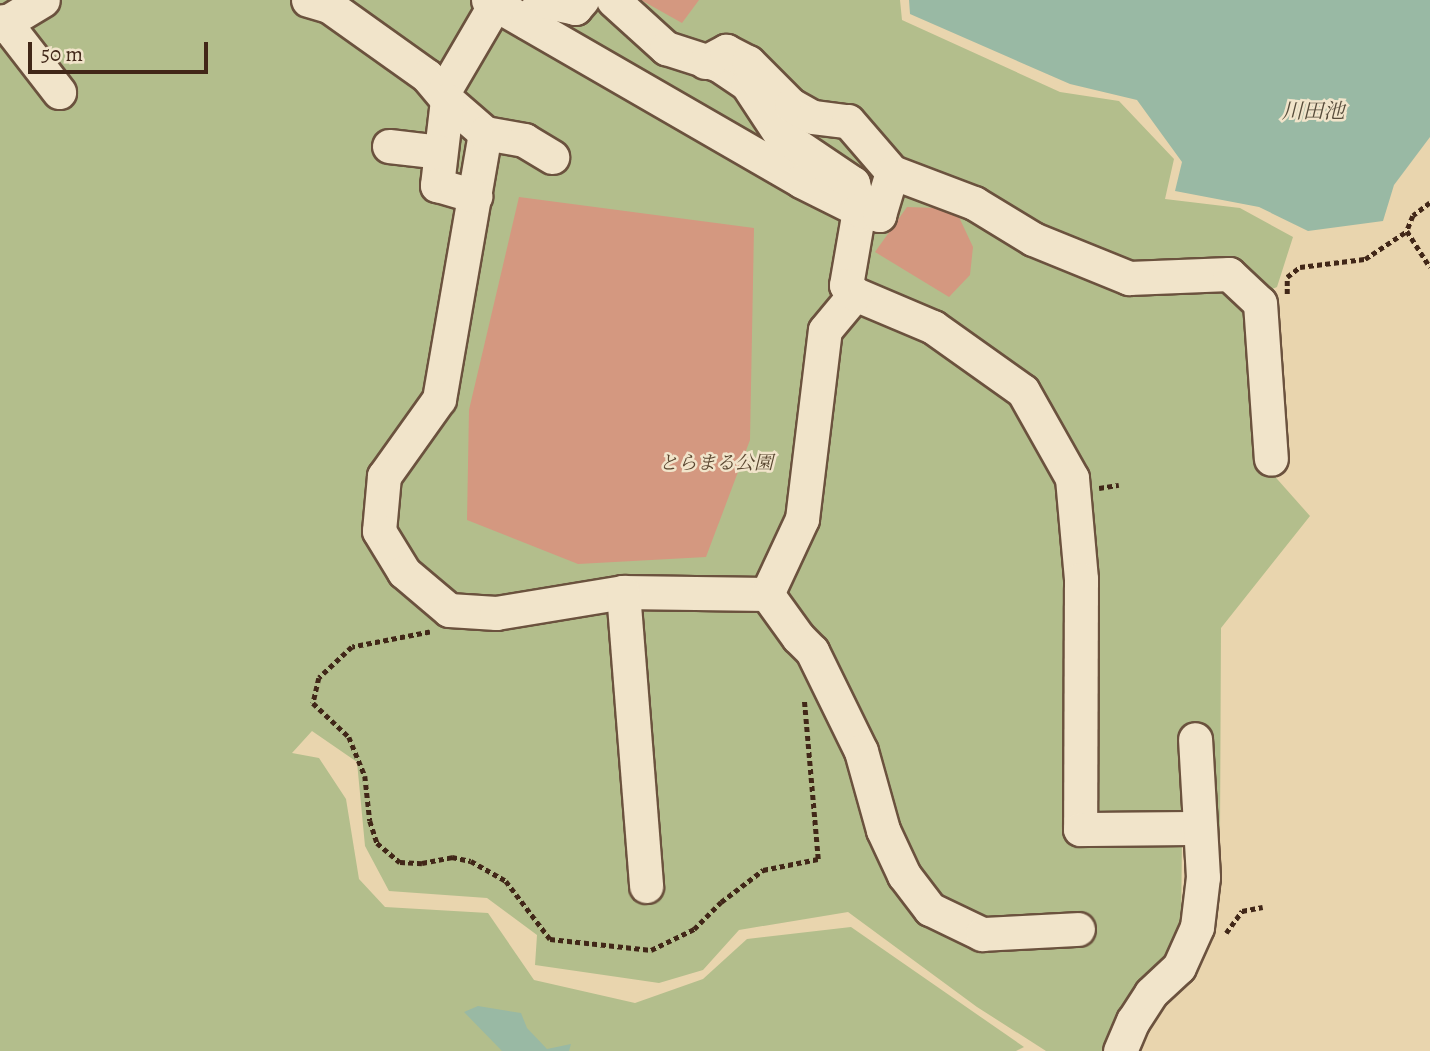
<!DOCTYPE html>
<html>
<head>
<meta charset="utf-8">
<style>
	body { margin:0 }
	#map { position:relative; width:1430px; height:1051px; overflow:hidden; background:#e9d5ae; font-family:Alegreya,"Noto Serif JP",serif }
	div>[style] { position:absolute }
	.green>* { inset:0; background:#b3be8c }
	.water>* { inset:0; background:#99b9a4 }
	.building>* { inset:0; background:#d49880 }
	.path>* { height:4.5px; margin-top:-2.25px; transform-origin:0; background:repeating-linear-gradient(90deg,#412718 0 5px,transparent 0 8.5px) }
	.roads { filter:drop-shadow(2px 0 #6b523e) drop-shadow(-2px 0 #6b523e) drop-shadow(0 2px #6b523e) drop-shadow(0 -2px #6b523e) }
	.minor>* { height:33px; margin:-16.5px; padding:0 16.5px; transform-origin:16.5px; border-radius:16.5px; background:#f1e4ca }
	span { translate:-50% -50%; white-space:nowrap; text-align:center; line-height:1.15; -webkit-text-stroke:5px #f1e4ca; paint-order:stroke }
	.park-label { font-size:19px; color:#58452f; font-style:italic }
	.water-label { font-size:21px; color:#574c3b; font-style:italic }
	.scale { position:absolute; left:28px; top:42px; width:180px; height:32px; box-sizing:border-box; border:4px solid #412718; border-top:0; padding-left:9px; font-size:21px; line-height:24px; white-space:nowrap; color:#412718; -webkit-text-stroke:5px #f1e4ca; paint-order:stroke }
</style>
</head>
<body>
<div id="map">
	<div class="green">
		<i style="clip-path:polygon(0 0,900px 0,902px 20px,1060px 92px,1119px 101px,1174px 159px,1165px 199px,1240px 208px,1293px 237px,1277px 287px,1253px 297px,1262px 462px,1310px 516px,1221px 628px,1220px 836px,1182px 836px,1181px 935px,1143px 986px,1108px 1051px,1046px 1051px,977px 1007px,848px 912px,739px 930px,703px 970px,659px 983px,535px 965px,537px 935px,487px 898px,389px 891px,365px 846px,357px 762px,312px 731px,292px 753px,319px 758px,346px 799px,359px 879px,385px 907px,488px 913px,534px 980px,635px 1003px,703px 979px,747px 939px,851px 927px,1024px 1047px,1016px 1051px,0 1051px)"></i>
	</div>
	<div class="water">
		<i style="clip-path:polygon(909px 0,1430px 0,1430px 137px,1394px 185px,1383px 221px,1308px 231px,1259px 207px,1175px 191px,1182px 162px,1137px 100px,1070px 84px,910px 14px)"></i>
		<i style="clip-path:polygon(478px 1006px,521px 1013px,527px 1028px,547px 1049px,571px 1044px,569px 1051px,502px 1051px,464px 1012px)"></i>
	</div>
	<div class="building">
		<i style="clip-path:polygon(641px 0,699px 0,682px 23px)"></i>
		<i style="clip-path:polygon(519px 197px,754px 228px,750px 440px,706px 557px,578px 564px,467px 520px,469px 410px)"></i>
		<i style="clip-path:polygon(907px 207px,938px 208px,958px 215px,973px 247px,970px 275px,949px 297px,875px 252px)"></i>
	</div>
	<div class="path">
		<i style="left:1430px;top:203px;width:21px;rotate:143deg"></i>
		<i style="left:1413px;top:216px;width:16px;rotate:112deg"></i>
		<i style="left:1407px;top:231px;width:43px;rotate:57.4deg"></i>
		<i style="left:1287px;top:294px;width:17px;rotate:-90deg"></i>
		<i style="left:1287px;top:277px;width:16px;rotate:-38deg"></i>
		<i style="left:1300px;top:267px;width:65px;rotate:-7deg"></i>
		<i style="left:1365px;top:259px;width:50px;rotate:-33.7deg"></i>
		<i style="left:1099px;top:488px;width:20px;rotate:-9deg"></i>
		<i style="left:430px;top:632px;width:79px;rotate:169.1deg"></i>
		<i style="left:352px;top:647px;width:45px;rotate:136.8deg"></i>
		<i style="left:319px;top:678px;width:26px;rotate:103deg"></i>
		<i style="left:313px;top:703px;width:50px;rotate:43.4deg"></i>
		<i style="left:349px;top:737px;width:42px;rotate:67.7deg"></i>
		<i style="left:365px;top:776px;width:45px;rotate:83.7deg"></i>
		<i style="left:370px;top:821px;width:23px;rotate:72deg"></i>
		<i style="left:377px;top:843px;width:30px;rotate:40deg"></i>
		<i style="left:400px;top:862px;width:22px;rotate:3deg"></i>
		<i style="left:422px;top:863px;width:31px;rotate:-11deg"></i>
		<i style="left:452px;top:857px;width:19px;rotate:12deg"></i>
		<i style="left:471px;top:861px;width:40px;rotate:29.7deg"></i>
		<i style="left:506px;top:881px;width:73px;rotate:52.8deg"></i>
		<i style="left:550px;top:939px;width:102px;rotate:6.2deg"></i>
		<i style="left:651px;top:950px;width:48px;rotate:-26deg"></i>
		<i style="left:694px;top:929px;width:38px;rotate:-45deg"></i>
		<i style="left:721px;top:902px;width:53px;rotate:-37.3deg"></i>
		<i style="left:763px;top:870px;width:56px;rotate:-11.3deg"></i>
		<i style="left:818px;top:859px;width:160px;rotate:-95deg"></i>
		<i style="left:1226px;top:933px;width:27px;rotate:-54deg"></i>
		<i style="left:1242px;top:911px;width:21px;rotate:-11deg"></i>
	</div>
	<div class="roads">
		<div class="minor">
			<i style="left:308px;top:0;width:22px;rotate:16deg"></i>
			<i style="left:329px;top:6px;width:120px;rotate:35.5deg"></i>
			<i style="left:427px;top:76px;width:31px;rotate:50deg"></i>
			<i style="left:447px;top:100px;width:50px;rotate:41deg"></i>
			<i style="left:485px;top:133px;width:270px;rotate:99.8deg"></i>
			<i style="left:439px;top:399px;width:95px;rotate:125.5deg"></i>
			<i style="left:384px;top:476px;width:55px;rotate:95.2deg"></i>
			<i style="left:379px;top:531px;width:48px;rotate:58.6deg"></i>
			<i style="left:404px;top:572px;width:59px;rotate:40.2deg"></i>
			<i style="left:449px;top:610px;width:47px;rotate:3.7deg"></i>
			<i style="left:496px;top:613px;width:129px;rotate:-9.4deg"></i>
			<i style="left:623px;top:592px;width:144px;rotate:0.8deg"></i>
			<i style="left:767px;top:594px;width:83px;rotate:-65deg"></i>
			<i style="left:802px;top:519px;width:190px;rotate:-83.1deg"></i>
			<i style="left:825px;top:330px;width:47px;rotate:-50.2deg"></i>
			<i style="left:855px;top:294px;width:85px;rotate:22.9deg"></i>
			<i style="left:933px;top:327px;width:110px;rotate:35.4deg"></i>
			<i style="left:1023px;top:391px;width:100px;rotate:60.6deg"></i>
			<i style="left:1072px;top:478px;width:101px;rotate:84.9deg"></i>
			<i style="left:1081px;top:579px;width:250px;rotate:90.2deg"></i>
			<i style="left:1080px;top:829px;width:119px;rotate:-0.5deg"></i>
			<i style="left:488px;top:0;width:362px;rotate:30deg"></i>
			<i style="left:801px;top:181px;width:65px;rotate:26.6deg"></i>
			<i style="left:859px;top:210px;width:76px;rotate:99.8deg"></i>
			<i style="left:846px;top:285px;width:13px;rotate:45deg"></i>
			<i style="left:613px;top:0;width:72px;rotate:42.2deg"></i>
			<i style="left:666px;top:48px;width:56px;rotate:17.8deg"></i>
			<i style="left:719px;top:65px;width:34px;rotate:34deg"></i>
			<i style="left:747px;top:84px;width:60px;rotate:56.6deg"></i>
			<i style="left:780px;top:134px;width:88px;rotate:33.9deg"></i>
			<i style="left:853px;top:183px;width:28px;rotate:77deg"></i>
			<i style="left:859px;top:210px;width:21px;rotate:14deg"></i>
			<i style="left:879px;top:215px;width:45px;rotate:-73.2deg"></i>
			<i style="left:4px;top:21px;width:90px;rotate:52.2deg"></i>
			<i style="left:527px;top:22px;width:26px;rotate:-53deg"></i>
			<i style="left:543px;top:1px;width:33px;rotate:12deg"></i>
			<i style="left:575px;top:8px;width:11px;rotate:-49deg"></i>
			<i style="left:0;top:26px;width:50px;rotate:-31.2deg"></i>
			<i style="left:705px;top:62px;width:24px;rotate:-28deg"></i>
			<i style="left:726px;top:51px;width:25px;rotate:27deg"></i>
			<i style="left:748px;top:62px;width:61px;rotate:45deg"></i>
			<i style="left:791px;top:105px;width:25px;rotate:29deg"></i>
			<i style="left:813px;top:117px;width:35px;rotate:7deg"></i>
			<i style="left:848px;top:121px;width:67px;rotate:49.2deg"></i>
			<i style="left:892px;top:172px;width:88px;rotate:20.7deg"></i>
			<i style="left:974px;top:203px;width:69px;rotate:31.4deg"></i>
			<i style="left:1033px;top:239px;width:104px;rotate:22.1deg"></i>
			<i style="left:1129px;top:278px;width:100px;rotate:-2.3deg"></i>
			<i style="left:1229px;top:274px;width:42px;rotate:43.1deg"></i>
			<i style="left:1260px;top:303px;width:156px;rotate:86deg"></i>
			<i style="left:443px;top:93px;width:103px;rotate:-59.7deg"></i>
			<i style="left:447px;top:100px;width:86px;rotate:96.7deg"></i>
			<i style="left:437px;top:185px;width:40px;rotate:16deg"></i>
			<i style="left:485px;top:133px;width:40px;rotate:10deg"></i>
			<i style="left:524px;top:140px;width:33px;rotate:31deg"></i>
			<i style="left:389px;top:146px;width:51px;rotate:6.7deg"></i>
			<i style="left:623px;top:592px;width:295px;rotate:85.5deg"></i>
			<i style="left:767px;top:594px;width:53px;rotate:54.2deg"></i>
			<i style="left:798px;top:637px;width:20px;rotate:45deg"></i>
			<i style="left:812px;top:651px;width:111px;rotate:63.9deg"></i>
			<i style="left:861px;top:751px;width:82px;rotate:74.4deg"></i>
			<i style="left:883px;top:830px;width:50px;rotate:65deg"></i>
			<i style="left:904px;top:875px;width:43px;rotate:52.6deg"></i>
			<i style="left:930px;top:909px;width:58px;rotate:25.7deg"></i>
			<i style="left:982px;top:934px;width:96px;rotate:-3deg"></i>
			<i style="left:1120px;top:1051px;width:33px;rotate:-67deg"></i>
			<i style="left:1133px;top:1021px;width:33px;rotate:-57deg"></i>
			<i style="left:1151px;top:993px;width:38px;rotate:-43deg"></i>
			<i style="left:1179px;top:967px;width:44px;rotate:-65.8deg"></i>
			<i style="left:1197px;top:927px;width:50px;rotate:-83.2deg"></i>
			<i style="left:1203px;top:877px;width:138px;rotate:-93.3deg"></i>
		</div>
	</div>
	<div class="park-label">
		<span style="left:716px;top:464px">とらまる公園</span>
	</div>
	<div class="water-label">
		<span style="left:1313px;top:111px">川田池</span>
	</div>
	<div class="scale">50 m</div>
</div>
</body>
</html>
